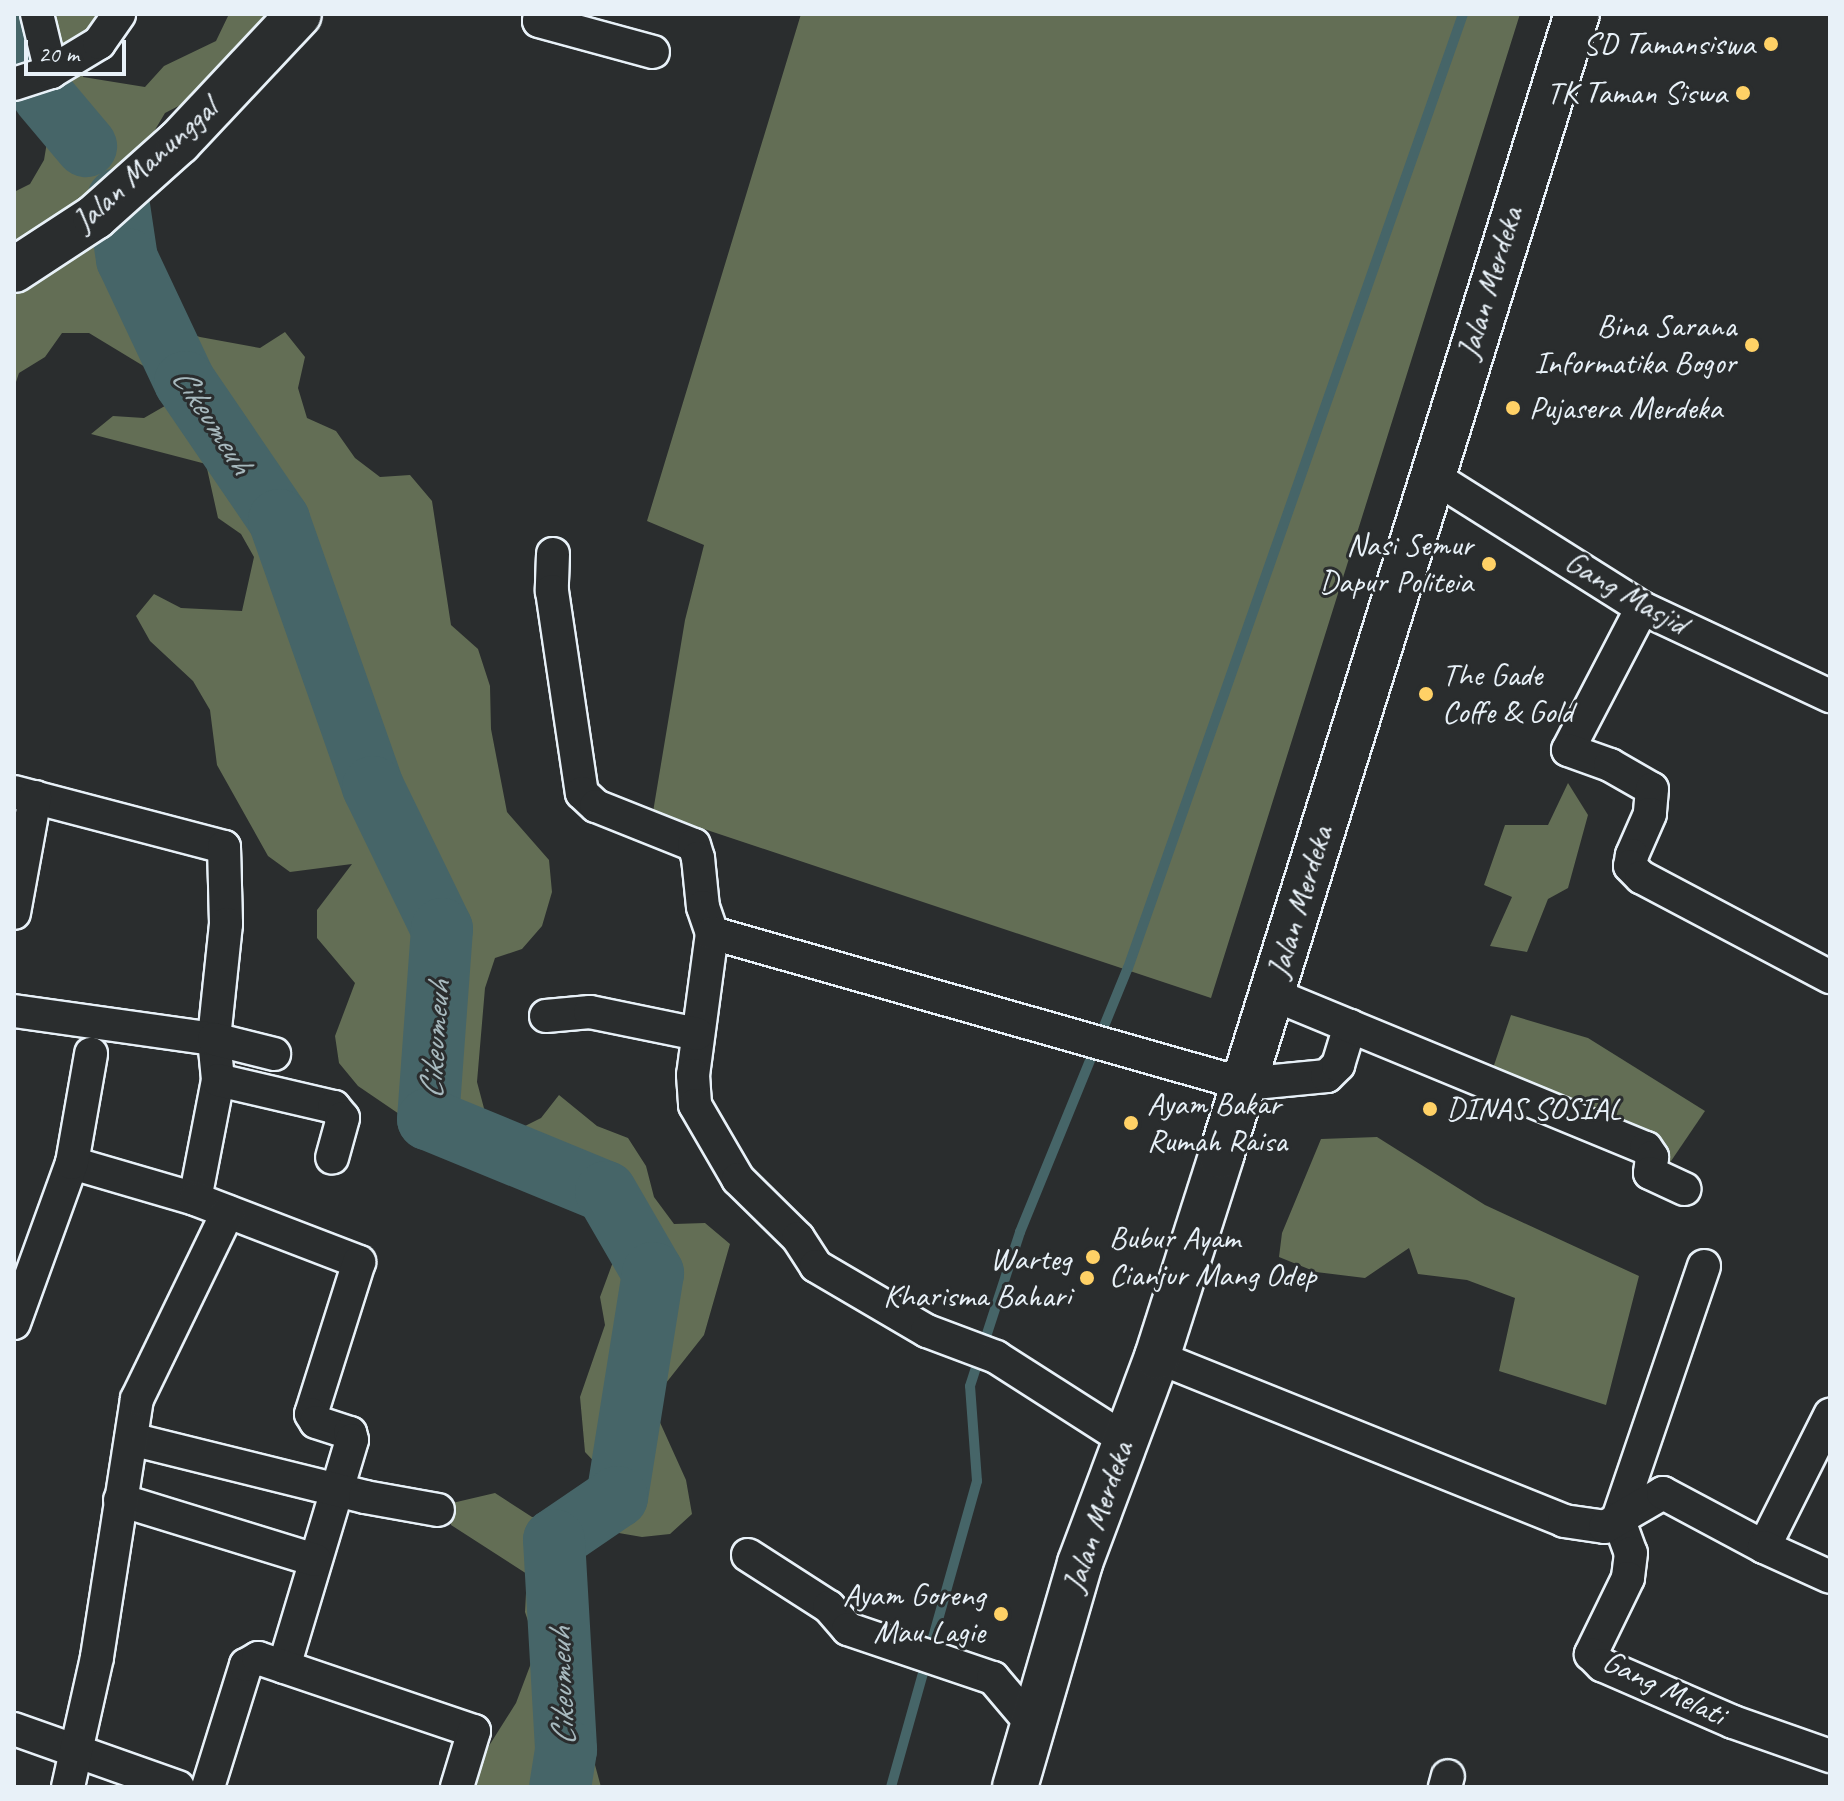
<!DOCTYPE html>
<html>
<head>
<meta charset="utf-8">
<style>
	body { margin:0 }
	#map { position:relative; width:1844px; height:1801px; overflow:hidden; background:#2a2d2e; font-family:Caveat,sans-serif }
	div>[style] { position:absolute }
	.green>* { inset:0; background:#636e55 }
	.stream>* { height:10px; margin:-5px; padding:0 5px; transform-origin:5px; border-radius:5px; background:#466568 }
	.river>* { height:62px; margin:-31px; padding:0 31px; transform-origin:31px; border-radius:31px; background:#466568 }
	.roads { filter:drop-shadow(2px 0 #e8f1f8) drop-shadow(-2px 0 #e8f1f8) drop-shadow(0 2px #e8f1f8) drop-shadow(0 -2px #e8f1f8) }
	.street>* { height:32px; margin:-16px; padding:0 16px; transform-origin:16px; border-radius:16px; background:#2a2d2e }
	.secondary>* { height:44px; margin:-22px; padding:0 22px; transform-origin:22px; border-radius:22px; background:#2a2d2e }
	.primary>* { height:44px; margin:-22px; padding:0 22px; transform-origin:22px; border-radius:22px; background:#2a2d2e }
	.dots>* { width:22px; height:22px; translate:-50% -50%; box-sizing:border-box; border:4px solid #2a2d2e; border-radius:50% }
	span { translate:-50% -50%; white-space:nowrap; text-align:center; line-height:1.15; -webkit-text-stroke:6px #2a2d2e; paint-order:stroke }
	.poi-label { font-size:32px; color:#e8f1f8 }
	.right { translate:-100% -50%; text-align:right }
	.left { translate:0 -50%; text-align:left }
	.street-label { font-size:32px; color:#e8f1f8 }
	.water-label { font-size:34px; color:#a7b9be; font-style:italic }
	.frame { position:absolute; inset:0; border:16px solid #e8f1f8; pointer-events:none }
	.scale { position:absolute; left:24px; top:40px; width:102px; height:36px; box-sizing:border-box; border:4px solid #e8f1f8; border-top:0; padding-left:10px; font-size:24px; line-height:28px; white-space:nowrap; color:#e8f1f8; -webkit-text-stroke:6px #2a2d2e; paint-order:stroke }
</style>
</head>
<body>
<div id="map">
	<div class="green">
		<i style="clip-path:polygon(14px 14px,97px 14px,83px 77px,145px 87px,164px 66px,216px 41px,229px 14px,270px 14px,196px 97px,165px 113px,149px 140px,136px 198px,153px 226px,155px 298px,168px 326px,200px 337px,260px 348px,285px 332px,305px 357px,298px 388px,307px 418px,336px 431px,355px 458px,380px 477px,410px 475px,432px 501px,451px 625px,478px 649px,490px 686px,491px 729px,507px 812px,549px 860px,552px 892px,542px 926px,522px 949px,495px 958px,485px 988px,477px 1082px,485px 1112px,513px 1132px,541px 1118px,559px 1095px,597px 1126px,628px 1138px,646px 1166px,654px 1197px,674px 1224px,705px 1223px,730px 1244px,704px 1335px,666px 1383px,658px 1418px,686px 1480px,692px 1514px,670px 1534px,642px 1537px,613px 1532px,588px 1546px,577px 1575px,581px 1605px,569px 1669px,601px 1787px,463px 1787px,516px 1703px,533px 1658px,533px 1636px,525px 1612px,527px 1574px,451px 1525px,448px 1504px,495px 1493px,532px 1517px,556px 1516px,604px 1472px,585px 1452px,580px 1397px,605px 1325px,600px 1297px,620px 1243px,617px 1216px,592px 1168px,505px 1160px,428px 1119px,405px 1118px,358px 1086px,339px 1063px,335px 1036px,355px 983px,317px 938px,317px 910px,352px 864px,290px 872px,268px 856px,217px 765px,210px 710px,193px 681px,150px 641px,136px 616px,154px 594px,181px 608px,242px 611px,254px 557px,241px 534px,218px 518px,206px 464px,91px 434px,113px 416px,144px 418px,170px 403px,160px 376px,89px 333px,62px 333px,45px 357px,19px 373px,14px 388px,14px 192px,30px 184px,44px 160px,53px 106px,37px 54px,14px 47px)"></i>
		<i style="clip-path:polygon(801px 14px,1520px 14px,1211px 998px,653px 812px,685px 620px,704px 545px,647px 521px)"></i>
		<i style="clip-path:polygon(1568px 783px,1588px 815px,1568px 888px,1548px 899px,1527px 952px,1490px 946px,1512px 897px,1484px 885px,1505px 825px,1548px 825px)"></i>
		<i style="clip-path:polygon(1511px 1015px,1588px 1038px,1705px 1111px,1667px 1167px,1490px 1077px)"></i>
		<i style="clip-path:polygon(1377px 1137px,1485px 1205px,1639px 1276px,1606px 1405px,1499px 1371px,1515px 1298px,1467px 1280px,1418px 1274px,1409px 1248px,1365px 1278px,1316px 1272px,1279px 1257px,1282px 1233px,1321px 1139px)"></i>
	</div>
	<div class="stream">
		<i style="left:891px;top:1787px;width:318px;rotate:-74.3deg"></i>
		<i style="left:977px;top:1481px;width:95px;rotate:-94.2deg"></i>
		<i style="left:970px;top:1386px;width:162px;rotate:-72deg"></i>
		<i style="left:1020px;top:1232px;width:285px;rotate:-67.8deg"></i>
		<i style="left:1128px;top:968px;width:1011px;rotate:-70.65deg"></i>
	</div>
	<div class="river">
		<i style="left:20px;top:14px;width:49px;rotate:81.7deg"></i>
		<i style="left:43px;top:95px;width:67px;rotate:49.9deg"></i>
		<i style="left:118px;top:199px;width:61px;rotate:81.5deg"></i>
		<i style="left:127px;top:259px;width:136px;rotate:64.8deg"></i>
		<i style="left:185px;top:382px;width:167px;rotate:55.7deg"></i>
		<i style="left:279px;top:520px;width:283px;rotate:70.6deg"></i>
		<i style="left:373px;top:787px;width:158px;rotate:64.1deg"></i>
		<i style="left:442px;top:929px;width:191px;rotate:94.2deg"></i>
		<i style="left:428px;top:1119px;width:192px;rotate:22.3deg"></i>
		<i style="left:606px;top:1192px;width:94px;rotate:59.9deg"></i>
		<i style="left:653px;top:1273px;width:227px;rotate:99.1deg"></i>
		<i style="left:617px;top:1497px;width:76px;rotate:145.7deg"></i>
		<i style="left:554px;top:1540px;width:210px;rotate:86.7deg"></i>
		<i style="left:566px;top:1750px;width:37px;rotate:99deg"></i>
	</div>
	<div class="roads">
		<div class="street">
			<i style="left:37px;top:14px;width:60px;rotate:76.4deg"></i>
			<i style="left:541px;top:14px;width:7px;rotate:106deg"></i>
			<i style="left:539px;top:21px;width:118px;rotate:15.2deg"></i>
			<i style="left:14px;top:84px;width:39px;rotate:-18deg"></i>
			<i style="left:51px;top:72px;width:56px;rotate:-31.1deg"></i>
			<i style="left:99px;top:43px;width:35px;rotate:-55deg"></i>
			<i style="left:1431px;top:475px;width:249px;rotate:32.2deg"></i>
			<i style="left:1642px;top:608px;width:208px;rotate:25.1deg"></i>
			<i style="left:553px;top:554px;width:37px;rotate:92deg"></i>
			<i style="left:552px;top:591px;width:204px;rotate:81.6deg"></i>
			<i style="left:582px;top:793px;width:19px;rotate:43deg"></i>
			<i style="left:596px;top:806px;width:105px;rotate:21.7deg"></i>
			<i style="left:694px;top:845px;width:14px;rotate:73deg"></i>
			<i style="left:698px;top:858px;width:49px;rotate:84.2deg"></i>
			<i style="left:703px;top:907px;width:28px;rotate:71deg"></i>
			<i style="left:712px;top:933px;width:143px;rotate:97.6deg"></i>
			<i style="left:693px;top:1075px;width:30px;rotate:86deg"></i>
			<i style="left:695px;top:1105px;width:86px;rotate:59.8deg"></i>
			<i style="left:738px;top:1179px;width:84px;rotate:44.5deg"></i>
			<i style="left:798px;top:1238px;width:33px;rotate:57deg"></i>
			<i style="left:816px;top:1266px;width:129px;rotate:30.4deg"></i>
			<i style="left:927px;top:1331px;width:74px;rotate:20.6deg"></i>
			<i style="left:996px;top:1357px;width:152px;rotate:32.6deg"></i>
			<i style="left:1642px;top:608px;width:160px;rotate:117.5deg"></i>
			<i style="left:1568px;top:750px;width:45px;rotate:19.7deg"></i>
			<i style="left:1610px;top:765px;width:48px;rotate:29.7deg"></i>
			<i style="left:1652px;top:789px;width:25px;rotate:95deg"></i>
			<i style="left:1650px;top:814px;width:45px;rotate:113.7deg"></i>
			<i style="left:1632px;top:855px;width:11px;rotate:100deg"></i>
			<i style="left:1630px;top:866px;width:16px;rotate:45deg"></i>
			<i style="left:1641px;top:877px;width:214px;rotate:27.9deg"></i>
			<i style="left:14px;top:792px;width:217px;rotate:14.7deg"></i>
			<i style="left:224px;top:847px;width:77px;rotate:88.5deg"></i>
			<i style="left:226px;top:924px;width:116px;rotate:96deg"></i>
			<i style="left:214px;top:1039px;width:41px;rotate:84.4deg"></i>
			<i style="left:218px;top:1080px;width:121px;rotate:100.9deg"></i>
			<i style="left:14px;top:913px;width:118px;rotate:-79.7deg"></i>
			<i style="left:712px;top:933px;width:553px;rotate:15.85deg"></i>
			<i style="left:1244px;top:1084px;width:83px;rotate:-5.5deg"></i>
			<i style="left:1327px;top:1076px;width:16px;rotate:-45deg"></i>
			<i style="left:1338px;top:1065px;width:41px;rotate:-72.9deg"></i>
			<i style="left:1272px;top:994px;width:404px;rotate:22.4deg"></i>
			<i style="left:1646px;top:1148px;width:11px;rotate:56deg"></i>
			<i style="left:1652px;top:1157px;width:16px;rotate:97deg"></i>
			<i style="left:1650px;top:1173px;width:38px;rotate:25deg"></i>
			<i style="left:14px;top:1011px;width:202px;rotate:8deg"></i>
			<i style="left:214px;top:1039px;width:62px;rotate:14deg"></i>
			<i style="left:546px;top:1016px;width:44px;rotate:-5.2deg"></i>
			<i style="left:590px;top:1012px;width:109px;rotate:11.6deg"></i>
			<i style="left:218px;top:1080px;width:119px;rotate:13.1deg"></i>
			<i style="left:334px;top:1107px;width:14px;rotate:51deg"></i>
			<i style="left:343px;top:1118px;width:41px;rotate:105.4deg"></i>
			<i style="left:72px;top:1163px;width:128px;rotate:16.3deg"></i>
			<i style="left:195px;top:1199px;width:176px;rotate:21deg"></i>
			<i style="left:359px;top:1262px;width:159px;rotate:107.5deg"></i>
			<i style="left:311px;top:1414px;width:9px;rotate:58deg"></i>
			<i style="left:316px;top:1422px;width:36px;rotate:18deg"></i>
			<i style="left:350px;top:1433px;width:7px;rotate:74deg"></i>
			<i style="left:352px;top:1440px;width:237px;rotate:106.7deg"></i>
			<i style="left:1704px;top:1266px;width:266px;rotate:108.8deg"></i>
			<i style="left:1618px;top:1518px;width:37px;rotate:70deg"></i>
			<i style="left:1631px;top:1553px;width:25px;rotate:97deg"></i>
			<i style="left:1628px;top:1578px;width:85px;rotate:116deg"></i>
			<i style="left:1591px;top:1654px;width:16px;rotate:45deg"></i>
			<i style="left:1602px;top:1665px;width:143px;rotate:23.5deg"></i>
			<i style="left:1733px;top:1722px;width:103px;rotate:19.3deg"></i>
			<i style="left:14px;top:1323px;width:170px;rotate:-70.1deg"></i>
			<i style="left:72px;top:1163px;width:111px;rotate:-80.1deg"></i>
			<i style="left:1157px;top:1357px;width:439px;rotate:21.9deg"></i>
			<i style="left:1564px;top:1521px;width:41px;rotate:8.3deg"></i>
			<i style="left:1605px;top:1527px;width:67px;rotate:-30.4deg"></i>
			<i style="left:1663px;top:1493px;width:115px;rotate:28.1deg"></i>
			<i style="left:1764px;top:1547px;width:148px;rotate:-63.4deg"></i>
			<i style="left:131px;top:1439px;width:241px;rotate:13.9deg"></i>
			<i style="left:365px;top:1497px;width:74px;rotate:10.1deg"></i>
			<i style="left:120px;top:1500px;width:204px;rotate:17.1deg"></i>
			<i style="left:1764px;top:1547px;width:72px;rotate:24.4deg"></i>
			<i style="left:748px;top:1555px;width:96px;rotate:32.7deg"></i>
			<i style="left:829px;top:1607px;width:29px;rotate:49deg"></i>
			<i style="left:848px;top:1629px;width:153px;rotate:18.7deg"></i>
			<i style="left:993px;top:1678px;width:60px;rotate:49.7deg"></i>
			<i style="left:14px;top:1729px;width:174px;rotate:19.5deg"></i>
			<i style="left:68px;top:1787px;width:133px;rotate:-77.4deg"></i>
			<i style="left:97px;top:1657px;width:261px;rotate:-81.2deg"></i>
			<i style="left:137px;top:1399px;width:208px;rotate:-64.1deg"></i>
			<i style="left:208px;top:1787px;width:128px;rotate:-72.7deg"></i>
			<i style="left:246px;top:1665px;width:14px;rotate:-30deg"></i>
			<i style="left:258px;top:1658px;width:228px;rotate:18.7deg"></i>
			<i style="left:474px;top:1731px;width:59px;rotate:106.9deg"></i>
			<i style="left:1445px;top:1787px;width:11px;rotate:-75deg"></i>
		</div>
		<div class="secondary">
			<i style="left:14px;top:270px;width:97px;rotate:-33.2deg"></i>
			<i style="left:95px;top:217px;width:113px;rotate:-41.8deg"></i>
			<i style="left:179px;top:142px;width:175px;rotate:-46.8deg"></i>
		</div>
		<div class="primary">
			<i style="left:1015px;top:1787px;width:233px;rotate:-73.8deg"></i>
			<i style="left:1080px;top:1563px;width:220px;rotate:-69.5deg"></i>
			<i style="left:1157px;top:1357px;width:211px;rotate:-72.3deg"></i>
			<i style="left:1221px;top:1156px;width:1196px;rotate:-72.69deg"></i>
		</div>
	</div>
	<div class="dots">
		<i style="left:1771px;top:44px;background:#ffd166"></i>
		<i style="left:1743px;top:93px;background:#ffd166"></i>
		<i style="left:1752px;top:345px;background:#ffd166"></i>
		<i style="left:1513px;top:408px;background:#ffd166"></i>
		<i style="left:1489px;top:564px;background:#ffd166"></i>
		<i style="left:1426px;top:694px;background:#ffd166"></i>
		<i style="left:1430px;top:1109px;background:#ffd166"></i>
		<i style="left:1131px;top:1123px;background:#ffd166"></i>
		<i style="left:1093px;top:1257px;background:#ffd166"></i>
		<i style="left:1087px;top:1278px;background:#ffd166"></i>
		<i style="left:1001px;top:1614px;background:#ffd166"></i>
	</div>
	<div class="poi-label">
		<span class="right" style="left:1755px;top:44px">SD Tamansiswa</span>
		<span class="right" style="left:1727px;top:93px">TK Taman Siswa</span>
		<span class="right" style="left:1736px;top:345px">Bina Sarana<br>Informatika Bogor</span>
		<span class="left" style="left:1529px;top:408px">Pujasera Merdeka</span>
		<span class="right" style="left:1473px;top:564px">Nasi Semur<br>Dapur Politeia</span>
		<span class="left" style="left:1442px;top:694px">The Gade<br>Coffe &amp; Gold</span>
		<span class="left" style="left:1147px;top:1123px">Ayam Bakar<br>Rumah Raisa</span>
		<span class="left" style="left:1446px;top:1109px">DINAS SOSIAL</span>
		<span class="left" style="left:1109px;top:1257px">Bubur Ayam<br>Cianjur Mang Odep</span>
		<span class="right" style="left:1071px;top:1278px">Warteg<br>Kharisma Bahari</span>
		<span class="right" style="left:985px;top:1614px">Ayam Goreng<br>Mau Lagie</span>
	</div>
	<div class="street-label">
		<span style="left:145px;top:165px;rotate:-42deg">Jalan Manunggal</span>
		<span style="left:1490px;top:283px;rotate:-73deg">Jalan Merdeka</span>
		<span style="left:1626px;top:593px;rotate:30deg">Gang Masjid</span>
		<span style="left:1300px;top:902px;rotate:-73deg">Jalan Merdeka</span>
		<span style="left:1098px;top:1517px;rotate:-71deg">Jalan Merdeka</span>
		<span style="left:1664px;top:1688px;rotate:26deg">Gang Melati</span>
	</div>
	<div class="water-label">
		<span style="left:213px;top:420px;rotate:57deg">Cikeumeuh</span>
		<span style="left:434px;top:1040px;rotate:-86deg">Cikeumeuh</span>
		<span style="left:561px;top:1687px;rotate:-92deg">Cikeumeuh</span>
	</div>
	<div class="frame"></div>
	<div class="scale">20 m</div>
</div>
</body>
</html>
